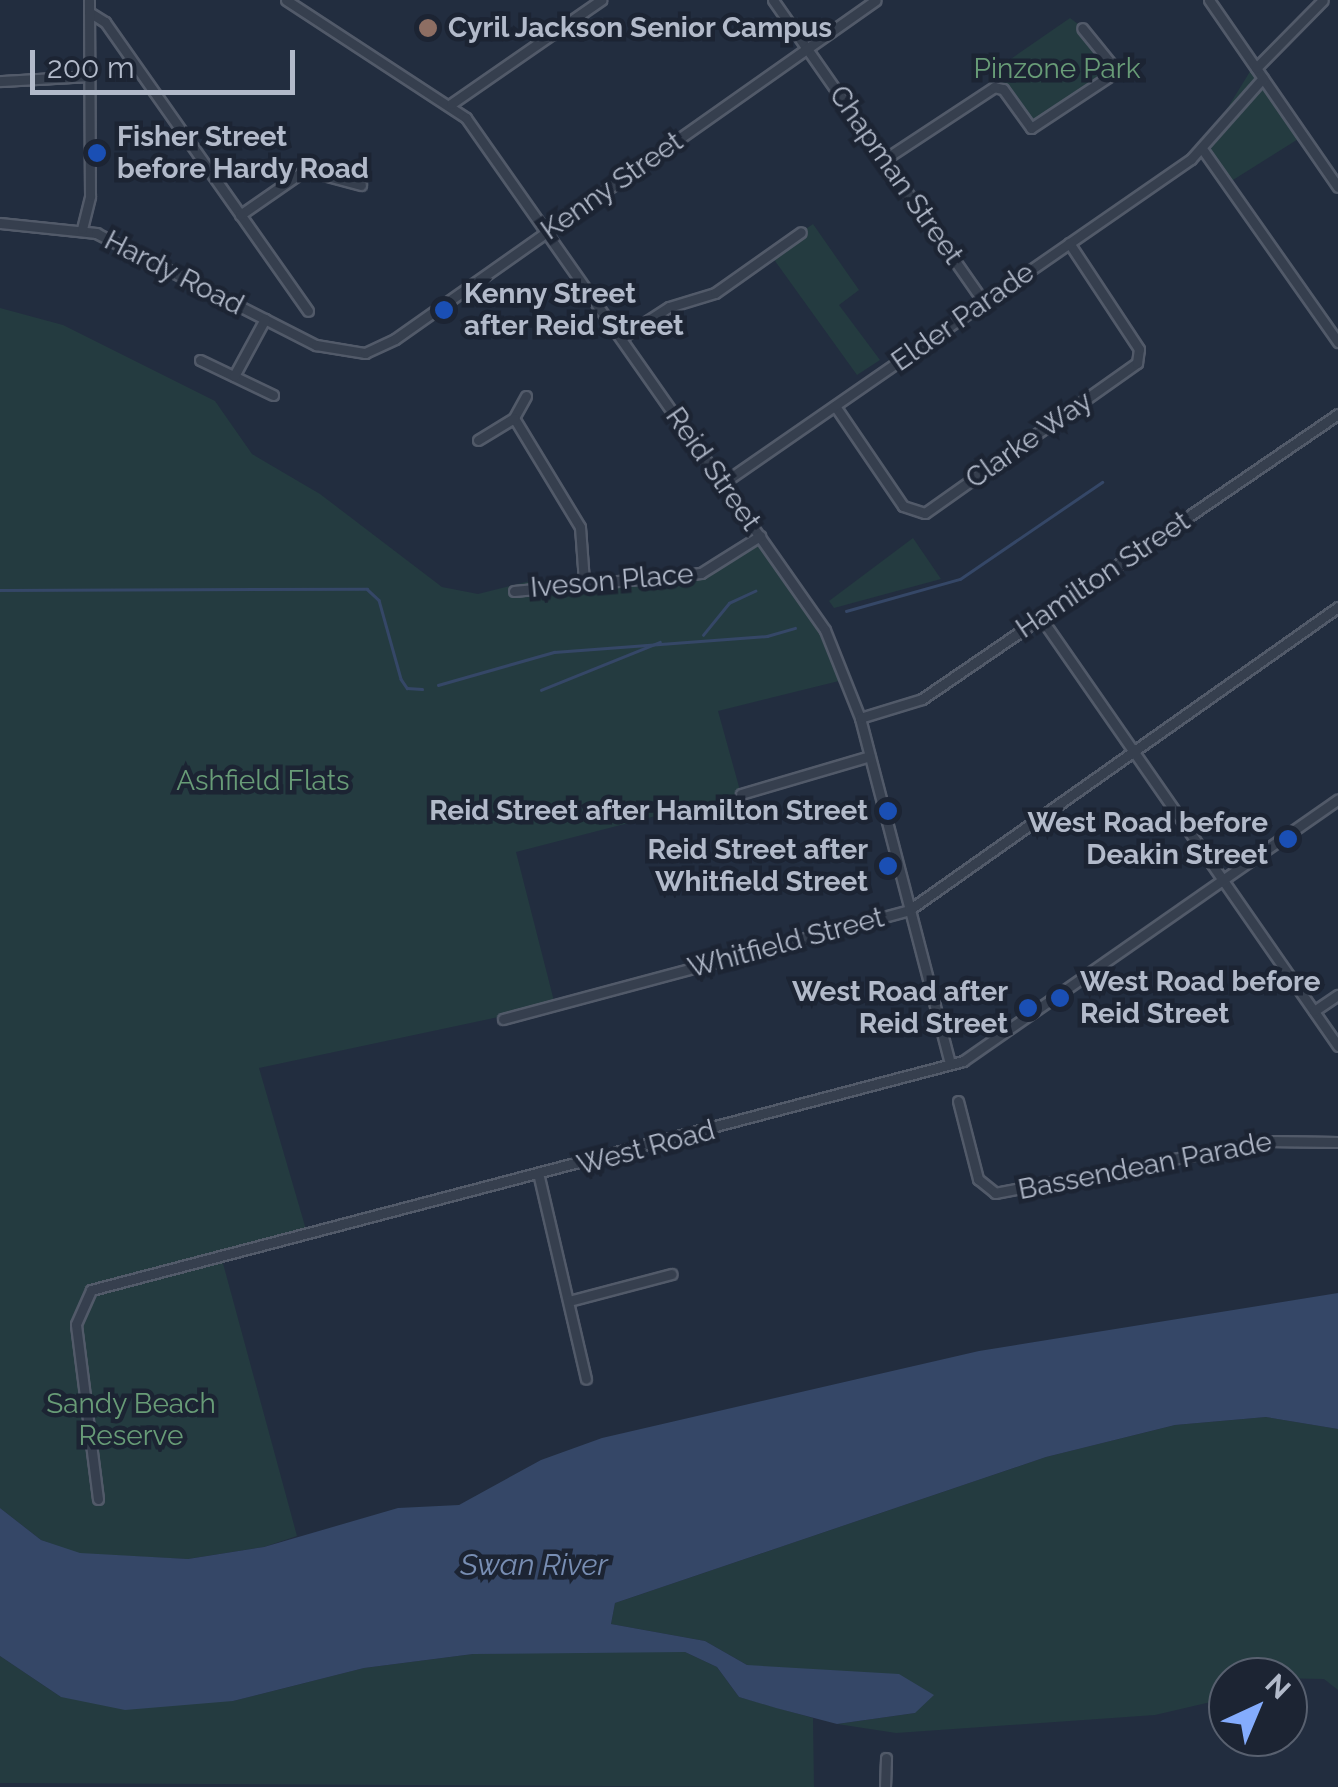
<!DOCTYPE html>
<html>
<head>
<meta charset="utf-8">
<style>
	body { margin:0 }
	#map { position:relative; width:1338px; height:1787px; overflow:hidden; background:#222d3f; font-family:Raleway,sans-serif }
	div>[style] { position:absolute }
	.green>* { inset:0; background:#243b40 }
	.water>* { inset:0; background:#354767 }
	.stream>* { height:2.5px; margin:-1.25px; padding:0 1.25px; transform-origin:1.25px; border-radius:1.25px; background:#354767 }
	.roads { filter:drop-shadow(2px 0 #525a69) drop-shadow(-2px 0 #525a69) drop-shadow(0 2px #525a69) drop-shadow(0 -2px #525a69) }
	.minor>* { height:9px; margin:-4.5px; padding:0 4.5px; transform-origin:4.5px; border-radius:4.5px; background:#363f4e }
	.dots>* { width:28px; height:28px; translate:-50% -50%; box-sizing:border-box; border:5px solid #1c2433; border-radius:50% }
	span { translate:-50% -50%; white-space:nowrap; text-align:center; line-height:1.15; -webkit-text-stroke:9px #1c2433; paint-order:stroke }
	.poi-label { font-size:28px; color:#b2baca; font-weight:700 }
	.left { translate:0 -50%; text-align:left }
	.right { translate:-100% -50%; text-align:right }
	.park-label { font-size:28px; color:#689c77 }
	.street-label { font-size:28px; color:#b2baca }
	.water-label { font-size:30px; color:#788eb3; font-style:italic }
	.north { position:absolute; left:1208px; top:1657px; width:100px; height:100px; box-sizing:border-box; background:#1c2433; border:2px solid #58606f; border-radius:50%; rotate:44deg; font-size:28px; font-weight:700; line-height:40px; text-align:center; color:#b2baca }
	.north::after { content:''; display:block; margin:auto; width:35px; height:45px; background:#84acfd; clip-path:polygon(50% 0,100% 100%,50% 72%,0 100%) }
	.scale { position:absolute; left:30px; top:50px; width:265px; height:45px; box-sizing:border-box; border:5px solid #b2baca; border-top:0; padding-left:12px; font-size:30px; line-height:35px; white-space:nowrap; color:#b2baca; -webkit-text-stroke:8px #1c2433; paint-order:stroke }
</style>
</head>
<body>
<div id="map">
	<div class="green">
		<i style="clip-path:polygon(1070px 18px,1097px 38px,1117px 71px,1031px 128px,989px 74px)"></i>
		<i style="clip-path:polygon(1254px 65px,1303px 136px,1233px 180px,1203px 148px)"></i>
		<i style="clip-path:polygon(813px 224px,859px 290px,839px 305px,880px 360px,857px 375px,770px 254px)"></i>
		<i style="clip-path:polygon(0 308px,63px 325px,215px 401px,252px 454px,320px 494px,442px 587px,478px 594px,530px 581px,694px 573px,757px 533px,825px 630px,847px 679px,718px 711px,741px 794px,516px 852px,555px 1005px,259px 1068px,307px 1233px,221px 1256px,297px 1536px,264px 1547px,188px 1559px,80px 1554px,41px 1540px,0 1508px)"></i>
		<i style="clip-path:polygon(913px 538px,941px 579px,834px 608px,829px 601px)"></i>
		<i style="clip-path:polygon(1266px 1417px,1338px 1429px,1338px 1690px,1324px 1679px,1228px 1677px,1228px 1698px,1155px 1715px,896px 1733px,837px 1724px,915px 1713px,747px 1665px,705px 1641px,611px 1624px,615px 1603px,1046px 1457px,1175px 1425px)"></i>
		<i style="clip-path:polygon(578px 1652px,685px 1652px,717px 1667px,739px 1697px,813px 1718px,814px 1787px,0 1783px,0 1656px,61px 1697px,233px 1701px,364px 1668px,473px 1654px)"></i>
	</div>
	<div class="water">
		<i style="clip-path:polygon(1338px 1293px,1338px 1429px,1266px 1417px,1175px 1425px,1046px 1457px,615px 1603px,611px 1624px,705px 1641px,747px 1665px,899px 1674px,934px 1695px,915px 1713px,837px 1724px,776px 1708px,739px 1697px,717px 1667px,685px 1652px,473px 1654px,364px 1668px,233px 1701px,125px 1710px,61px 1697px,0 1656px,0 1508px,41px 1540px,80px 1553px,188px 1559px,264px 1547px,398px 1508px,459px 1505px,541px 1460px,602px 1438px,979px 1351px)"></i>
	</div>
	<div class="stream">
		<i style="left:0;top:590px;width:367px;rotate:-0.2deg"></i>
		<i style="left:367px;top:589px;width:16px;rotate:43deg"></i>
		<i style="left:379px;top:600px;width:82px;rotate:74.4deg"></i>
		<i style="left:401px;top:679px;width:11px;rotate:56deg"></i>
		<i style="left:407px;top:688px;width:15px;rotate:4deg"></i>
		<i style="left:846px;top:611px;width:118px;rotate:-15.7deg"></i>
		<i style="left:960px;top:579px;width:172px;rotate:-34.3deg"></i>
		<i style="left:703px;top:635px;width:41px;rotate:-50.9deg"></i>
		<i style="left:729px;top:603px;width:29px;rotate:-25deg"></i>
		<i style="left:438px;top:685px;width:121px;rotate:-15.9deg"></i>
		<i style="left:554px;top:652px;width:214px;rotate:-4.3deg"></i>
		<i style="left:767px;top:636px;width:29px;rotate:-16deg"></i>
		<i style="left:541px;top:690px;width:128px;rotate:-22deg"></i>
	</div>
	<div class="roads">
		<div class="minor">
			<i style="left:286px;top:0;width:215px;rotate:33.2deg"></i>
			<i style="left:466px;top:118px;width:625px;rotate:54.96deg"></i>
			<i style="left:825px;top:630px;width:95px;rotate:68.3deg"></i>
			<i style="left:860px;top:718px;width:353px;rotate:75.4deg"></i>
			<i style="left:773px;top:0;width:368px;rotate:55.1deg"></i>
			<i style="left:1209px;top:0;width:227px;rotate:55.4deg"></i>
			<i style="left:89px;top:12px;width:19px;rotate:32deg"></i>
			<i style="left:105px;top:22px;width:353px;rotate:54.9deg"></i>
			<i style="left:1256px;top:68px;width:95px;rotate:-45.4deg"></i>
			<i style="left:0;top:81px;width:90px;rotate:-3.2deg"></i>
			<i style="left:451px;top:104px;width:183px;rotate:-34.7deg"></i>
			<i style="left:1203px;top:150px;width:235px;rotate:54.9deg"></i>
			<i style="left:885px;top:159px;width:131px;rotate:-33.4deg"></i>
			<i style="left:994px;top:87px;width:9px;rotate:13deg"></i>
			<i style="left:1003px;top:89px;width:48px;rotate:54.3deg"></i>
			<i style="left:1031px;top:128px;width:103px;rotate:-33.5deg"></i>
			<i style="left:1117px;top:71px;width:55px;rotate:-129.1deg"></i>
			<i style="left:240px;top:215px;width:79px;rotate:-34.7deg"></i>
			<i style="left:305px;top:170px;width:58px;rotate:15deg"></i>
			<i style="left:0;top:223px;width:97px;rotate:5.9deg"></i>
			<i style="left:96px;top:233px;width:247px;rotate:27deg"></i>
			<i style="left:316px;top:345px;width:50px;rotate:9.3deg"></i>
			<i style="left:365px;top:353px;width:33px;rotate:-25deg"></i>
			<i style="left:395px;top:339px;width:588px;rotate:-35.18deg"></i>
			<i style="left:82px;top:229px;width:34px;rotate:-76deg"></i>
			<i style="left:90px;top:196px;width:196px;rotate:-90.3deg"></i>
			<i style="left:621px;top:338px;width:57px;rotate:-32.9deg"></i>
			<i style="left:669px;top:307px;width:48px;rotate:-16.9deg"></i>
			<i style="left:715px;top:293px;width:105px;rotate:-35.3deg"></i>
			<i style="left:200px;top:360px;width:81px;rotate:25.6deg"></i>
			<i style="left:234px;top:376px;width:65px;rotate:-61.5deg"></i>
			<i style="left:526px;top:396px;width:25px;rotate:119deg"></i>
			<i style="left:514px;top:418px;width:127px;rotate:58.8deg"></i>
			<i style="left:580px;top:527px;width:55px;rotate:85.8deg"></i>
			<i style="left:835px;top:406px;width:121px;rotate:55.8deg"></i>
			<i style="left:903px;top:506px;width:23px;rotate:18deg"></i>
			<i style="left:925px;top:513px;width:260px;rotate:-35.3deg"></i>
			<i style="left:1137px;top:363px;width:14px;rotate:-82deg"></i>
			<i style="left:1139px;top:349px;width:127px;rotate:-123.4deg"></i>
			<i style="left:478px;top:440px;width:42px;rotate:-31.4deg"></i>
			<i style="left:723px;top:483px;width:569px;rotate:-34.7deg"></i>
			<i style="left:1191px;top:159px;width:108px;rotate:-48.4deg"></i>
			<i style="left:514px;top:591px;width:188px;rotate:-5.5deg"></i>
			<i style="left:701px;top:573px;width:70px;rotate:-32.1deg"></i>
			<i style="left:1041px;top:618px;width:521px;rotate:55.24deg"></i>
			<i style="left:860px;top:718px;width:65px;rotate:-17deg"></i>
			<i style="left:922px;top:699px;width:504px;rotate:-34.41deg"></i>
			<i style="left:741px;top:794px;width:134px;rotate:-16.4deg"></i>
			<i style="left:1314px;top:1011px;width:29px;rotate:-34deg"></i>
			<i style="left:503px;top:1019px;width:420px;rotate:-15deg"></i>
			<i style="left:909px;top:910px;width:525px;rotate:-35.23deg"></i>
			<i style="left:958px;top:1101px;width:81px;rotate:75.6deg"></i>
			<i style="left:978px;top:1179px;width:22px;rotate:39deg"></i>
			<i style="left:995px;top:1193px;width:277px;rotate:-10.8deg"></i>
			<i style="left:1267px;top:1141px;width:71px;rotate:0.8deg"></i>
			<i style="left:539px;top:1177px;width:207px;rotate:76.9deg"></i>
			<i style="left:569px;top:1301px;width:106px;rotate:-14.7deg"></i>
			<i style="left:98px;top:1499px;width:176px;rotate:-97.2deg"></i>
			<i style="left:76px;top:1324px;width:37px;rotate:-66deg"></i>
			<i style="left:91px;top:1290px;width:902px;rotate:-14.71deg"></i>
			<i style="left:963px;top:1061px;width:457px;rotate:-34.9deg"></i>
			<i style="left:885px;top:1787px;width:29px;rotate:-88deg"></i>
		</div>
	</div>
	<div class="dots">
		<i style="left:428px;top:28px;background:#8d6e63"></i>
		<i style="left:97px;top:153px;background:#1a4fb4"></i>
		<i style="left:444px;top:310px;background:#1a4fb4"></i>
		<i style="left:888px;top:811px;background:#1a4fb4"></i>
		<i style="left:1288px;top:839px;background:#1a4fb4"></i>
		<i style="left:888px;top:866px;background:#1a4fb4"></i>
		<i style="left:1060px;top:998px;background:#1a4fb4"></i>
		<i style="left:1028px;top:1008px;background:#1a4fb4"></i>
	</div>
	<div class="poi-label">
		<span class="left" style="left:448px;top:28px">Cyril Jackson Senior Campus</span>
		<span class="left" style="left:117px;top:153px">Fisher Street<br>before Hardy Road</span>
		<span class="left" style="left:464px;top:310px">Kenny Street<br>after Reid Street</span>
		<span class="right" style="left:868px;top:811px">Reid Street after Hamilton Street</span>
		<span class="right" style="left:1268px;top:839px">West Road before<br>Deakin Street</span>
		<span class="right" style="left:868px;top:866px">Reid Street after<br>Whitfield Street</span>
		<span class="left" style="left:1080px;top:998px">West Road before<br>Reid Street</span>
		<span class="right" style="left:1008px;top:1008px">West Road after<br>Reid Street</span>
	</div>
	<div class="park-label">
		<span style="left:1057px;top:69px">Pinzone Park</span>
		<span style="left:263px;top:781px">Ashfield Flats</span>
		<span style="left:131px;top:1420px">Sandy Beach<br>Reserve</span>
	</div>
	<div class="street-label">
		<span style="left:896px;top:175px;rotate:55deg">Chapman Street</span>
		<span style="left:612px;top:186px;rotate:-35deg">Kenny Street</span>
		<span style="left:174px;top:273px;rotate:27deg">Hardy Road</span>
		<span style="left:963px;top:317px;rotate:-35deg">Elder Parade</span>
		<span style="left:1029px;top:440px;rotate:-35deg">Clarke Way</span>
		<span style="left:713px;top:469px;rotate:55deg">Reid Street</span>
		<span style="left:1103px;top:575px;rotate:-34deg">Hamilton Street</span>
		<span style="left:612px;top:581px;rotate:-5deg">Iveson Place</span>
		<span style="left:786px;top:943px;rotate:-15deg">Whitfield Street</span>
		<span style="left:646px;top:1148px;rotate:-15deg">West Road</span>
		<span style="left:1145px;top:1166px;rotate:-11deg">Bassendean Parade</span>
	</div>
	<div class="water-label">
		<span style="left:534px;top:1565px">Swan River</span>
	</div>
	<div class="north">N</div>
	<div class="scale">200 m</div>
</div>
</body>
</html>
